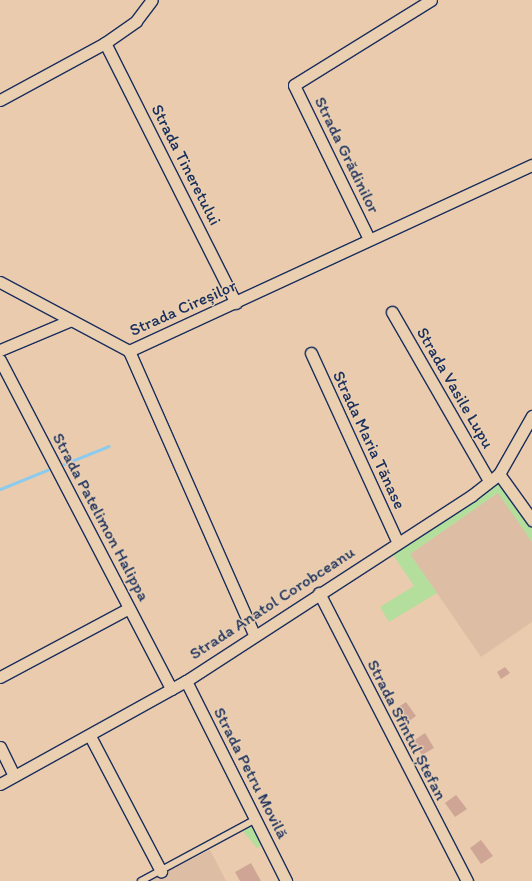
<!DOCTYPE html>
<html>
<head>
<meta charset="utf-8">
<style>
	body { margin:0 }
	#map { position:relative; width:532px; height:881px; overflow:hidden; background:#eacbad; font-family:Itim,sans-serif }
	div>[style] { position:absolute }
	.built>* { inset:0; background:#debda5 }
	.green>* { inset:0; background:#b3de9c }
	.stream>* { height:3px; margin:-1.5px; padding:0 1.5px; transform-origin:1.5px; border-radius:1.5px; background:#8ccbed }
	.building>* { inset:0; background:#cfa596 }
	.roads { filter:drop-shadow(1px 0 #1b2f5e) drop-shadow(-1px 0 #1b2f5e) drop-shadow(0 1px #1b2f5e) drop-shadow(0 -1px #1b2f5e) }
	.lane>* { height:5.5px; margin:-2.75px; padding:0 2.75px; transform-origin:2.75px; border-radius:2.75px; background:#ead0b1 }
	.street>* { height:11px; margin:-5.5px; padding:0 5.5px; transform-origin:5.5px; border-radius:5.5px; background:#ead0b1 }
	span { translate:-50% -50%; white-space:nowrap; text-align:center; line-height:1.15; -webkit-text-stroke:3px #ead0b1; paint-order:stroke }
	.street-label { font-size:17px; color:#1b2f5e }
</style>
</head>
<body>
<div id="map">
	<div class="built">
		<i style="clip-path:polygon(499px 492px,532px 542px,532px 622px,481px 657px,410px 554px)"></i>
		<i style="clip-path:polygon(210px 850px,226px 881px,149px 881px)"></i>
	</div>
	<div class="green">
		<i style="clip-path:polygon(498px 480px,532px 529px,532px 542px,498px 493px,410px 554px,437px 593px,389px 622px,380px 607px,414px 586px,391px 552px)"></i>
		<i style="clip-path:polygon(252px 826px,261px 846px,257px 848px,242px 830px)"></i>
	</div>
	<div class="stream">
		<i style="left:64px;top:464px;width:48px;rotate:-21.8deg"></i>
		<i style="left:0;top:489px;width:51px;rotate:-22deg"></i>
	</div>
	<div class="building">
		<i style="clip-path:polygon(505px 667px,510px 673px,501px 679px,497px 672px)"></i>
		<i style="clip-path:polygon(406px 702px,416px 716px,405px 724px,394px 710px)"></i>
		<i style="clip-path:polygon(425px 733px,434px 748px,422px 755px,413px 741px)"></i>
		<i style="clip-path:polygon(456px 795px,467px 809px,455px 817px,445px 803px)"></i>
		<i style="clip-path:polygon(481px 840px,493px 856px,481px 864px,470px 848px)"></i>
		<i style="clip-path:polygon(251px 863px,261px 881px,240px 881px,235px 872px)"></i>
	</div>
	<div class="roads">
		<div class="lane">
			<i style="left:141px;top:881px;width:131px;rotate:-28.3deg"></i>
		</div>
		<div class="street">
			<i style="left:105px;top:43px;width:291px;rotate:63.3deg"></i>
			<i style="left:0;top:100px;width:119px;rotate:-28.5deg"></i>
			<i style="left:105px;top:43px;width:38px;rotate:-35deg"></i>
			<i style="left:136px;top:21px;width:26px;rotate:-53deg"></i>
			<i style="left:369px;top:239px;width:171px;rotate:-116deg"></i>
			<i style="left:294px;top:85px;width:161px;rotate:-31.8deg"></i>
			<i style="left:0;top:282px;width:146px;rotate:28.1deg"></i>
			<i style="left:392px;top:312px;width:195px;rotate:60.1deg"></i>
			<i style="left:0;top:350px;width:75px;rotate:-22.8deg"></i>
			<i style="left:129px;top:351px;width:444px;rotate:-24.8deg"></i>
			<i style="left:129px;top:351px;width:310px;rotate:66.2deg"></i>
			<i style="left:311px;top:353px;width:207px;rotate:65.4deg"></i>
			<i style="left:0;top:360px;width:371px;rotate:62.5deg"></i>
			<i style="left:499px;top:474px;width:57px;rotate:54.3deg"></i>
			<i style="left:319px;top:593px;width:324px;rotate:62.8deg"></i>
			<i style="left:0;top:677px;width:146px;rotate:-28.1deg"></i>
			<i style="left:186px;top:681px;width:224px;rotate:63.4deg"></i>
			<i style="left:90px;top:736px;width:153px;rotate:62.3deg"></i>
			<i style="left:0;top:747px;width:32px;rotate:64deg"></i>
			<i style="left:0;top:784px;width:213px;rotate:-29deg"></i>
			<i style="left:186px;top:681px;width:340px;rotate:-33deg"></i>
			<i style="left:471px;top:496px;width:36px;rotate:-38deg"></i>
			<i style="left:499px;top:474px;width:67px;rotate:-60.4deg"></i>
		</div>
	</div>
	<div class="street-label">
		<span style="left:347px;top:155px;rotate:64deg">Strada Grădinilor</span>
		<span style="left:186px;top:165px;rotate:63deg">Strada Tineretului</span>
		<span style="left:183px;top:308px;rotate:-24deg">Strada Cireșilor</span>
		<span style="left:455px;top:388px;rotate:60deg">Strada Vasile Lupu</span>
		<span style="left:369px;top:440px;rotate:65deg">Strada Maria Tănase</span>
		<span style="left:101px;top:517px;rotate:62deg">Strada Patelimon Halippa</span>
		<span style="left:272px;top:603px;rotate:-33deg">Strada Anatol Corobceanu</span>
		<span style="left:407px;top:730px;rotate:63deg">Strada Sfîntul Ștefan</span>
		<span style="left:251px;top:773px;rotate:63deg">Strada Petru Movilă</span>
	</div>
</div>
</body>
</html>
